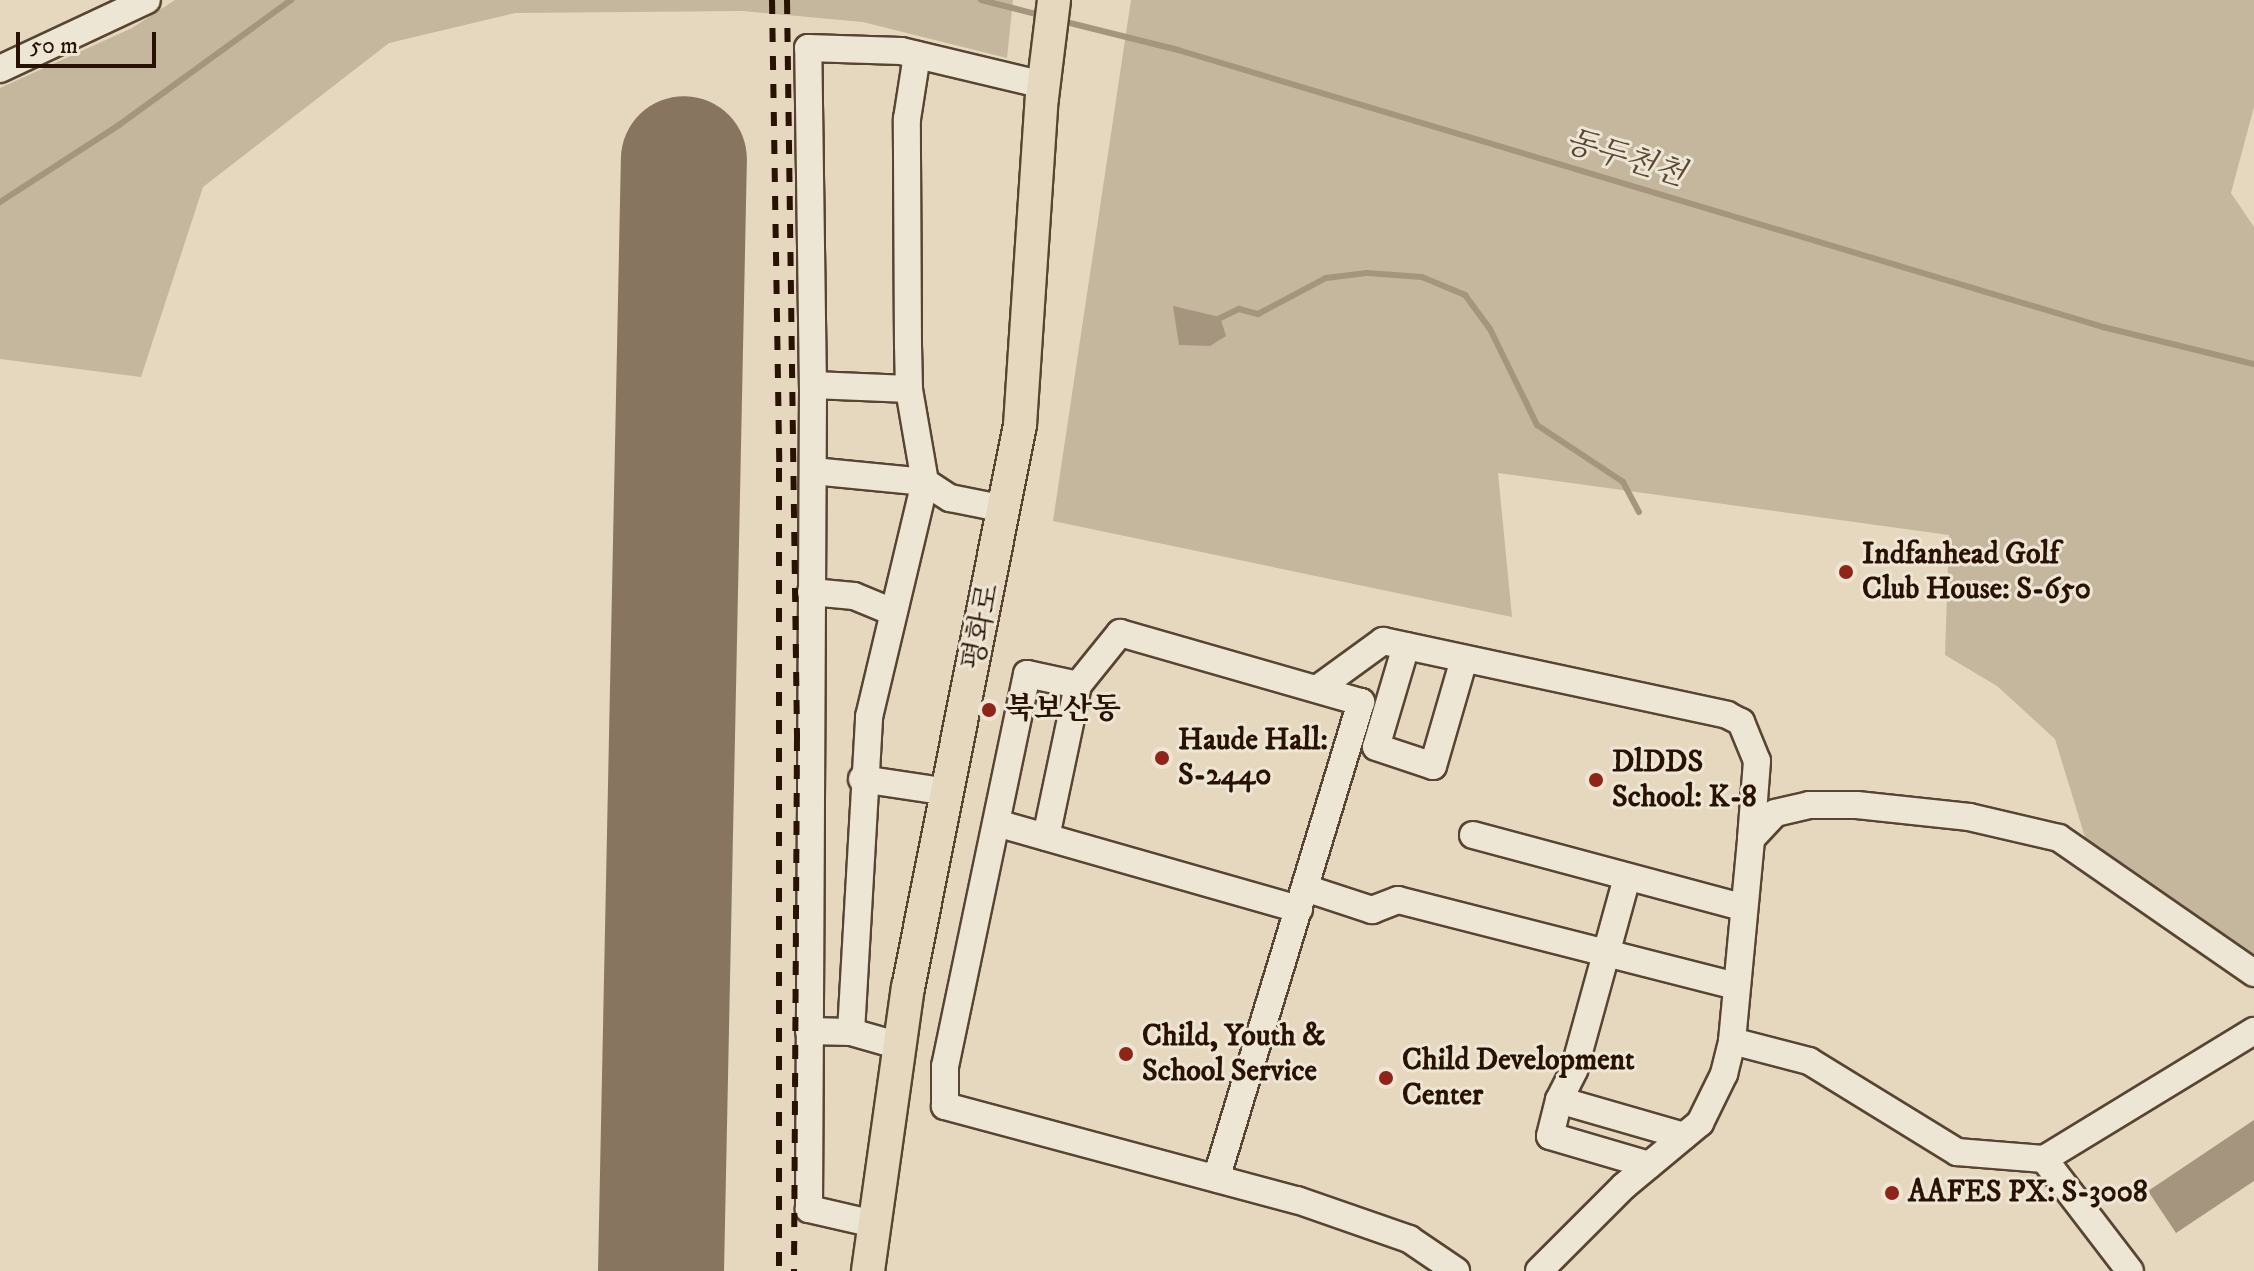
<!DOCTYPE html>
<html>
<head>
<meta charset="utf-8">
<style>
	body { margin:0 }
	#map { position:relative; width:2254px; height:1271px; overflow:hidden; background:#e5d8be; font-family:"IM FELL DW Pica","Noto Serif KR",serif }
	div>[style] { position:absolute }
	.green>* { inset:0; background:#c5b69e }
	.water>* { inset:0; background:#a5957e }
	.stream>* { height:6px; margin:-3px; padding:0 3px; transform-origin:3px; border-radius:3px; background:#a5957e }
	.runway>* { height:126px; margin:-63px; padding:0 63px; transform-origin:63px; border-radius:63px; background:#877560 }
	.roads { filter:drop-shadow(2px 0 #584432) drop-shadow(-2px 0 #584432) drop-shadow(0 2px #584432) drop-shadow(0 -2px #584432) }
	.minor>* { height:26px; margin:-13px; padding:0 13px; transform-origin:13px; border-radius:13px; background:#eee6d5 }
	.major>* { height:32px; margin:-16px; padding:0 16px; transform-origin:16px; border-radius:16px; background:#e5d8be }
	.rail>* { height:6px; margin-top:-3px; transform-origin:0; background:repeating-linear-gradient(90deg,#291203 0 14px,transparent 0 28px) }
	.dots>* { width:22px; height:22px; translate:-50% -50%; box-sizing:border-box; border:4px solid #eee6d5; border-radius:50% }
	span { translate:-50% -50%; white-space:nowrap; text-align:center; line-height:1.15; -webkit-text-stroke:6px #eee6d5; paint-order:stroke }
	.poi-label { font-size:30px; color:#291203; font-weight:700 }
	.left { translate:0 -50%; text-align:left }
	.street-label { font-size:30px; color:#291203 }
	.water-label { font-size:32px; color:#5b4634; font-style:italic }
	.scale { position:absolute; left:16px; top:32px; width:140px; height:36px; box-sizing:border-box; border:4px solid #291203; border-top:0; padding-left:10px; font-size:24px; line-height:28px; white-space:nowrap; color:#291203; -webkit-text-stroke:6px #eee6d5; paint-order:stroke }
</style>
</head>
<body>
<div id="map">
	<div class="green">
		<i style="clip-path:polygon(175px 0,1013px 0,1007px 58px,863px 22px,743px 11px,515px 13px,389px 43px,203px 187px,141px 377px,0 359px,0 88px,132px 28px)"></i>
		<i style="clip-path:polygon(1131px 0,2254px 0,2254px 107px,2231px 193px,2254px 227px,2254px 956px,2088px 847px,2055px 739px,1997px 686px,1945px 655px,1949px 535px,1498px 473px,1512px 617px,1053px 521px)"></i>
	</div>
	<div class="water">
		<i style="clip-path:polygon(1173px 306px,1220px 317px,1226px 336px,1210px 346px,1179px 345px)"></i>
		<i style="clip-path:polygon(2254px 1120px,2254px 1181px,2176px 1233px,2148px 1191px)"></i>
	</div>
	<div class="stream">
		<i style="left:981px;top:0;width:65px;rotate:14.3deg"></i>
		<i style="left:1062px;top:21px;width:120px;rotate:14deg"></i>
		<i style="left:1178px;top:50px;width:966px;rotate:16.67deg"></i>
		<i style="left:2103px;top:327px;width:155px;rotate:13.8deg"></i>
		<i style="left:0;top:202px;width:142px;rotate:-32.9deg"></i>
		<i style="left:119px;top:125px;width:213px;rotate:-36deg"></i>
		<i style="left:1214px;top:321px;width:28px;rotate:-26deg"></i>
		<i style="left:1239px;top:309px;width:20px;rotate:15deg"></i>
		<i style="left:1258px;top:314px;width:77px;rotate:-27.9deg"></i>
		<i style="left:1326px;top:278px;width:41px;rotate:-7deg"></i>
		<i style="left:1367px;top:273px;width:55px;rotate:4.2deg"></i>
		<i style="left:1422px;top:277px;width:47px;rotate:22.7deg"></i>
		<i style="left:1465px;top:295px;width:42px;rotate:53.7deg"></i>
		<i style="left:1490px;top:329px;width:107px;rotate:63.9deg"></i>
		<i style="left:1537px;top:425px;width:103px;rotate:33.5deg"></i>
		<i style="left:1623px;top:482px;width:34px;rotate:62deg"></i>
	</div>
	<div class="runway">
		<i style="left:661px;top:1271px;width:1112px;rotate:-88.82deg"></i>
	</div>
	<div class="roads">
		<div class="minor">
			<i style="left:0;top:69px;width:162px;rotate:-25.1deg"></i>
			<i style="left:813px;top:385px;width:96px;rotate:2.4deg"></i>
			<i style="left:813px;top:471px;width:113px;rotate:5.6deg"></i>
			<i style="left:925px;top:482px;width:30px;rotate:33deg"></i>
			<i style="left:950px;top:498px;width:56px;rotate:11.3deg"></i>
			<i style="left:811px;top:592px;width:43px;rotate:5.3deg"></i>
			<i style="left:854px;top:596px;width:42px;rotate:22.3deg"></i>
			<i style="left:1406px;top:646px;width:105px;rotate:106.5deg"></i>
			<i style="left:1376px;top:747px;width:60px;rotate:18.4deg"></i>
			<i style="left:1433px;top:766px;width:111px;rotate:-73.8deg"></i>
			<i style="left:1078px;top:685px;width:67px;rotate:-51.1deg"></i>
			<i style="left:1120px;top:633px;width:251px;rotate:16deg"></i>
			<i style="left:1361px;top:702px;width:498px;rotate:106.9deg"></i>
			<i style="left:1317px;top:689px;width:82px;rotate:-36deg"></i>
			<i style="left:1383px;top:641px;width:352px;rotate:12.1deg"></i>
			<i style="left:1727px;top:715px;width:16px;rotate:27deg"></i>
			<i style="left:1741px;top:722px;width:42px;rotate:67.7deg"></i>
			<i style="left:1757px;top:761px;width:78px;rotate:94.4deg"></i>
			<i style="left:862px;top:779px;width:87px;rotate:8.6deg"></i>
			<i style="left:1000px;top:824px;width:311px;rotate:15.9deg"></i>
			<i style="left:1473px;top:835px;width:278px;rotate:15deg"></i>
			<i style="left:1046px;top:837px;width:155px;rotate:-78.1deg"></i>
			<i style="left:1078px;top:685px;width:52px;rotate:-167.8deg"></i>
			<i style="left:1027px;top:674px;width:400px;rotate:101.8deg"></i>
			<i style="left:945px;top:1066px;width:40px;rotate:90deg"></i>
			<i style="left:945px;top:1106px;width:364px;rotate:15deg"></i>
			<i style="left:1297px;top:1200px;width:119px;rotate:19.2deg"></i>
			<i style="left:1409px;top:1239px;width:57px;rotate:34.2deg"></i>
			<i style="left:1305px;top:888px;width:71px;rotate:18.2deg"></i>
			<i style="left:1372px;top:910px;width:28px;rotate:-21deg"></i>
			<i style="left:1398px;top:900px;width:348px;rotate:14.3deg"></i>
			<i style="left:809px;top:1031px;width:42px;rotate:1.4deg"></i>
			<i style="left:851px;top:1032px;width:51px;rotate:15.9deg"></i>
			<i style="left:851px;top:1032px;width:316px;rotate:-86.7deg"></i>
			<i style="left:869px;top:717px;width:242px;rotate:-76.6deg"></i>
			<i style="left:925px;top:482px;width:94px;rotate:-99.8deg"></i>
			<i style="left:909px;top:389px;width:43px;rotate:-91.3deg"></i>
			<i style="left:908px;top:346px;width:227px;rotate:-90.3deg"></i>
			<i style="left:907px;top:119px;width:65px;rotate:-81.1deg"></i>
			<i style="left:1732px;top:1041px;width:80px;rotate:14.6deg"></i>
			<i style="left:1809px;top:1061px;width:174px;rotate:31.6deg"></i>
			<i style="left:1957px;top:1152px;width:87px;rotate:4.6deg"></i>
			<i style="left:2044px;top:1159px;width:246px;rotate:-31.4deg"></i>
			<i style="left:1559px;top:1100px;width:34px;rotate:-63deg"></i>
			<i style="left:1574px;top:1070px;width:200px;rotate:-74.6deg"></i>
			<i style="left:2044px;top:1159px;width:141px;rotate:52.5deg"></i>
			<i style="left:1649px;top:1165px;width:103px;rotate:-163.7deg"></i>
			<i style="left:1550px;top:1136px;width:37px;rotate:-76deg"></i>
			<i style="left:1559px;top:1100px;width:130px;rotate:16.1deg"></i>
			<i style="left:874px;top:1224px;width:67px;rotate:-167deg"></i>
			<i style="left:809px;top:1209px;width:819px;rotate:-89.72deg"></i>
			<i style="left:813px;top:390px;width:342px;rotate:-90.8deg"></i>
			<i style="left:808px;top:48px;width:93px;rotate:1.8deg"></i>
			<i style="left:901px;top:51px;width:147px;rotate:13.4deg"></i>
			<i style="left:1539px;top:1271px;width:120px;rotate:-45deg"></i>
			<i style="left:1624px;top:1186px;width:99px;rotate:-39.7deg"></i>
			<i style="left:1700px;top:1123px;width:55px;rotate:-63.9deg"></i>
			<i style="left:1724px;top:1074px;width:34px;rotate:-76deg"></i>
			<i style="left:1732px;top:1041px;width:203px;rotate:-84.6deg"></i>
			<i style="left:1751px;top:839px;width:35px;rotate:-47deg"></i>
			<i style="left:1775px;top:813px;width:35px;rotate:-13deg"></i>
			<i style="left:1809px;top:805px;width:48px"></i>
			<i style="left:1857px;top:805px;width:113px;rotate:6.1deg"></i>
			<i style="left:1969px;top:817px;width:92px;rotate:13.1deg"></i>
			<i style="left:2059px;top:838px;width:237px;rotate:34.7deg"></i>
		</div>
		<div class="major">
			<i style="left:868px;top:1271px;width:286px;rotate:-82deg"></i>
			<i style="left:908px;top:988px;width:574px;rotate:-78.75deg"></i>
			<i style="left:1020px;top:425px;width:328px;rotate:-86.2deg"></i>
			<i style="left:1042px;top:98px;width:99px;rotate:-83deg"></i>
		</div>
	</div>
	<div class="rail">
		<i style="left:772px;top:0;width:468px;rotate:89.1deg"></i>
		<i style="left:779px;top:468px;width:803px;rotate:90deg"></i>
		<i style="left:787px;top:0;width:737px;rotate:89.22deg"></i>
		<i style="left:797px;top:737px;width:534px;rotate:90.32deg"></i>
	</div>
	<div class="dots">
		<i style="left:1846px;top:572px;background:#8f2418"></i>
		<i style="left:989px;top:710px;background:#8f2418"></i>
		<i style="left:1162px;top:758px;background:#8f2418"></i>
		<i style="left:1596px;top:780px;background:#8f2418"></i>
		<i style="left:1126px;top:1054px;background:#8f2418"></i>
		<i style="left:1386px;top:1078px;background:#8f2418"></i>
		<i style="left:1892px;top:1193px;background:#8f2418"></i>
	</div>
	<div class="poi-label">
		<span class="left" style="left:1862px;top:572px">Indfanhead Golf<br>Club House: S-650</span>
		<span class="left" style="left:1005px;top:710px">북보산동</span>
		<span class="left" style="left:1178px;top:758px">Haude Hall:<br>S-2440</span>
		<span class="left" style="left:1612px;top:780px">DlDDS<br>School: K-8</span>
		<span class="left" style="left:1142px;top:1054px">Child, Youth &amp;<br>School Service</span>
		<span class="left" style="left:1402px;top:1078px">Child Development<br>Center</span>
		<span class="left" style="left:1908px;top:1193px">AAFES PX: S-3008</span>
	</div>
	<div class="street-label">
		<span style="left:982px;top:627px;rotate:-79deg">평화로</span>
	</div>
	<div class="water-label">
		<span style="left:1625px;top:159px;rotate:17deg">동두천천</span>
	</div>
	<div class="scale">50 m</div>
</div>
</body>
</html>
